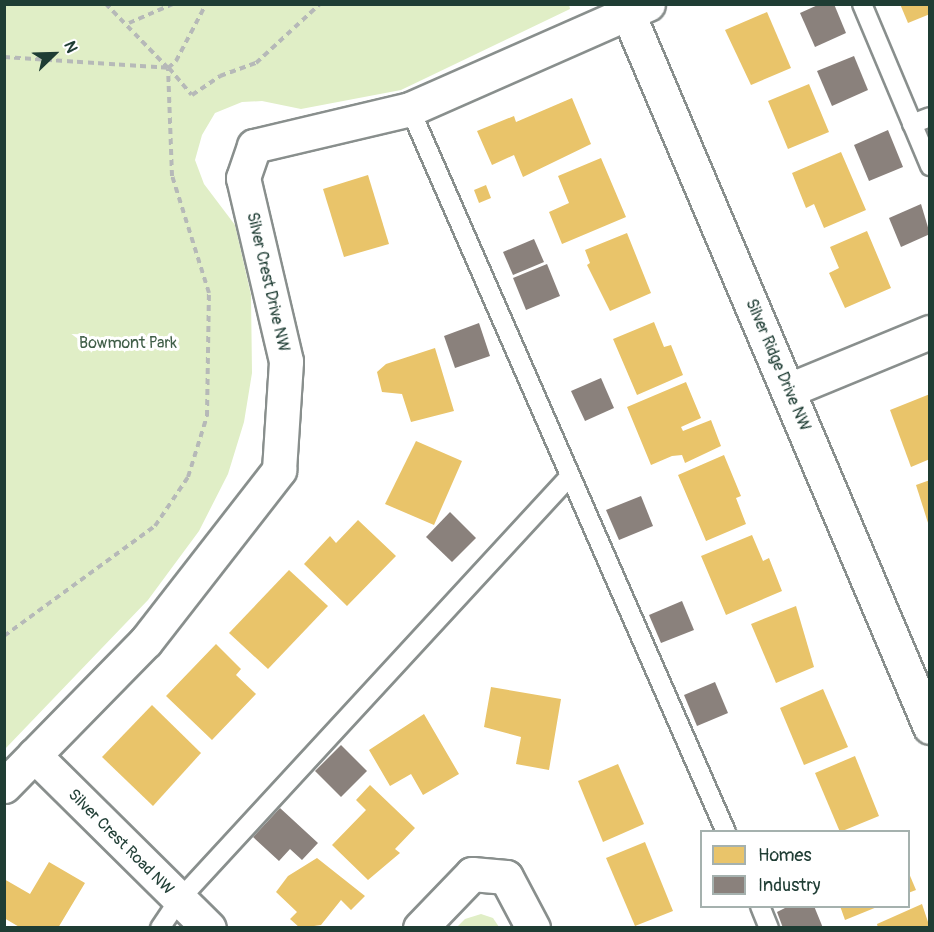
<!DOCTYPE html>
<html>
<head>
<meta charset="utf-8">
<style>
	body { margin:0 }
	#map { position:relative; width:934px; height:932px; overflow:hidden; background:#fff; font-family:Pangolin,sans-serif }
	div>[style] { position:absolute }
	.green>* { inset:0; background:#e0eec6 }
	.homes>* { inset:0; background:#e9c46a }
	.industry>* { inset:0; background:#8a817c }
	.path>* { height:4px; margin-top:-2px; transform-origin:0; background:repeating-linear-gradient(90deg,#b6b9b8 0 6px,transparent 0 10.5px) }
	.roads { filter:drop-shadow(2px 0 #898f8d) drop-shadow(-2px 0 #898f8d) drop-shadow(0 2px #898f8d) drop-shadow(0 -2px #898f8d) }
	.service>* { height:18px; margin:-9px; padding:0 9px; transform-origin:9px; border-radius:9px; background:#fff }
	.minor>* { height:33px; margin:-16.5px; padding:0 16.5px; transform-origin:16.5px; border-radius:16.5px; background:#fff }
	.tertiary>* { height:33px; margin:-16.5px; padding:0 16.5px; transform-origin:16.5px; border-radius:16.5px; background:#fff }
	span { translate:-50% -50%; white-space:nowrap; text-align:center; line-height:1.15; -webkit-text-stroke:6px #fff; paint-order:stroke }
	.street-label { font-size:16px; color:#1f3d34 }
	.park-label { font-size:16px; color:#405e48 }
	.frame { position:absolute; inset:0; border:6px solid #1f3d34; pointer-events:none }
	.legend { position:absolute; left:700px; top:830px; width:210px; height:78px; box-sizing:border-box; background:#fff; border:2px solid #a5b1ae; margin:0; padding:8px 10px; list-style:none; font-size:18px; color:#1f3d34 }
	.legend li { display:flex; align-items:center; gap:12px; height:30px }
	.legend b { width:30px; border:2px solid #a5b1ae }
	.north { position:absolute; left:24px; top:24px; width:60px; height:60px; -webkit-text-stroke:4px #fff; paint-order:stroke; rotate:67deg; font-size:16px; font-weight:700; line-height:24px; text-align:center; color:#1f3d34 }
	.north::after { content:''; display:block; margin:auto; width:21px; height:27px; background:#1f3d34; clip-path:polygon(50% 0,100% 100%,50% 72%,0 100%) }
</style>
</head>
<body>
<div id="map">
	<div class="green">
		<i style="clip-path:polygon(5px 4px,569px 4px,570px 9px,401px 90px,301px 109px,262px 101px,242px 102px,215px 113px,202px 135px,195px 160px,204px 184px,235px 225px,251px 295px,252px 373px,244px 422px,228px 474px,199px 531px,148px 600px,5px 749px)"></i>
		<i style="clip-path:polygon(481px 914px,493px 918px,499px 927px,457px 927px,465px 919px)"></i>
	</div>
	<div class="homes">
		<i style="clip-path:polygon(900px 4px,930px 4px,930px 14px,908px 23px)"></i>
		<i style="clip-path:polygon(767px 12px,791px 68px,751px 85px,725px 30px)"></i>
		<i style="clip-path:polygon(809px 84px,829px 132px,788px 149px,768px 101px)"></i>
		<i style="clip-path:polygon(572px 98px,591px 144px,523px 177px,514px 155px,492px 165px,477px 131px,514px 116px,516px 122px)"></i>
		<i style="clip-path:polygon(841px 152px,866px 210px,824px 228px,814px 204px,806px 208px,792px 173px)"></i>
		<i style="clip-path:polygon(601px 158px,626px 217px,562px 244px,549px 212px,569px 203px,558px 176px)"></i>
		<i style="clip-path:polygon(368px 175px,389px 244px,344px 257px,323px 189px)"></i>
		<i style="clip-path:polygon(486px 185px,491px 198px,479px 203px,474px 190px)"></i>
		<i style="clip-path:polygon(867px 231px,891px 288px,845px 308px,829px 273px,839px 268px,830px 247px)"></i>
		<i style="clip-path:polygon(627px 233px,651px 293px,610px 311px,587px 265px,590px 263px,585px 250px)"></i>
		<i style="clip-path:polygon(654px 322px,664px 347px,671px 345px,683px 375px,637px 395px,613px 339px)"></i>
		<i style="clip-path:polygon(435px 348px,454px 411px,411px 422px,402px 394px,382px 392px,377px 372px,386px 364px)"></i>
		<i style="clip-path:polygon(686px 382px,701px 418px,681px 427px,683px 431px,711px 420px,721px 446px,685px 463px,682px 455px,672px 456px,651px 465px,627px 407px)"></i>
		<i style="clip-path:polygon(930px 394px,930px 459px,911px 467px,890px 410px)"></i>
		<i style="clip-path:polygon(416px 441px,462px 461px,434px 525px,385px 504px)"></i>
		<i style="clip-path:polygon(724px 455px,741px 496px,736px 498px,746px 524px,706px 541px,678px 475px)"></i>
		<i style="clip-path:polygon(930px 480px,930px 526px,929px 526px,916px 485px)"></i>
		<i style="clip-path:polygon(358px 520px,396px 556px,347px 606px,304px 564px,330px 536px,336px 543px)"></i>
		<i style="clip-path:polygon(752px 535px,763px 561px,769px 558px,782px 591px,726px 615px,701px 556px)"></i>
		<i style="clip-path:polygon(289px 570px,328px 606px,268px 669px,229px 633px)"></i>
		<i style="clip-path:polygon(796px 606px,814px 667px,776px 683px,751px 624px)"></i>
		<i style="clip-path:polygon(216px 644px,241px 669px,236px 675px,256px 694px,212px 740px,166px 696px)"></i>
		<i style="clip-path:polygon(491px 687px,561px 699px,549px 770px,516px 764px,521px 737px,484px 727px)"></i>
		<i style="clip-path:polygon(823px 689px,848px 747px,804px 765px,780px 708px)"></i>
		<i style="clip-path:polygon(152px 705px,201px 753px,153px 806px,102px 757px)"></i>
		<i style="clip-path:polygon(424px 714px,459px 774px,423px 795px,411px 774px,390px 786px,369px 750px)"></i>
		<i style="clip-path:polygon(855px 756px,879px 816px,840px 832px,815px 773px)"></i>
		<i style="clip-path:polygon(618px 764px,644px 824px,603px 842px,578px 781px)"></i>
		<i style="clip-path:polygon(370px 785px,415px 828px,395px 849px,400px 853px,368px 880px,332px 845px,366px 810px,356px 800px)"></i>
		<i style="clip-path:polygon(645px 842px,673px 911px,635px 926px,606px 858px)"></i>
		<i style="clip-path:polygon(317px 858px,365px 896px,351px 910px,341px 900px,321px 925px,300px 928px,290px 919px,297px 912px,276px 892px,288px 876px)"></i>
		<i style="clip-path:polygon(49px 862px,85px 883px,58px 928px,21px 928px,4px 918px,4px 879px,30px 894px)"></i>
		<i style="clip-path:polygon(908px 871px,916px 890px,908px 893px)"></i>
		<i style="clip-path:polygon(922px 904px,930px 928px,878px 928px,877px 924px)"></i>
		<i style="clip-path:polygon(840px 906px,877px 906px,877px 907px,845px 920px)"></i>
	</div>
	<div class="industry">
		<i style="clip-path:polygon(820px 4px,834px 4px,846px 33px,815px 47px,800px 13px)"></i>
		<i style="clip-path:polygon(854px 56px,868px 90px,832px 106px,817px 71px)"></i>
		<i style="clip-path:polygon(888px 130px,903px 167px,869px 181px,854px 145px)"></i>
		<i style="clip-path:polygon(921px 204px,930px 234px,901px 247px,889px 218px)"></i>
		<i style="clip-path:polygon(534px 239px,544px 262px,513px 275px,503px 252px)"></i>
		<i style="clip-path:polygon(547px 264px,560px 296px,526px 310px,513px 278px)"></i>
		<i style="clip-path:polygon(479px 323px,490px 356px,455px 368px,444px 336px)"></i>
		<i style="clip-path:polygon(601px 378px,614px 408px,585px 421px,571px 391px)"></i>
		<i style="clip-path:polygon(641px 496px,653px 526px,619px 540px,606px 510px)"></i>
		<i style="clip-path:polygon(450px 512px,476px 538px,452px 562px,426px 537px)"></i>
		<i style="clip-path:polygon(682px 601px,694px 630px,661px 643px,649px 615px)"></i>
		<i style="clip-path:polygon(715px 682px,728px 713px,697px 726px,684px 695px)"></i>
		<i style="clip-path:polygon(341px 745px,367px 771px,341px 797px,315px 771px)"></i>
		<i style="clip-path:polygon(280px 808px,318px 843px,302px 860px,290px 849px,279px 861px,253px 837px)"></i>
		<i style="clip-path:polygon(789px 906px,814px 906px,823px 928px,783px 928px,777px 912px)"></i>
	</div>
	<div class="path">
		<i style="left:519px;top:4px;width:11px"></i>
		<i style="left:129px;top:23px;width:48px;rotate:-23.4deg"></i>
		<i style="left:4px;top:57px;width:164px;rotate:3.8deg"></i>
		<i style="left:168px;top:68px;width:11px;rotate:-41deg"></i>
		<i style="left:176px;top:61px;width:64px;rotate:-62.2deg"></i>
		<i style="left:169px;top:68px;width:35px;rotate:50deg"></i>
		<i style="left:192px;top:95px;width:34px;rotate:-34deg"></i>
		<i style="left:220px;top:76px;width:38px;rotate:-20deg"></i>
		<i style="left:256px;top:63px;width:87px;rotate:-42.7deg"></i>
		<i style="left:4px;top:636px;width:187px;rotate:-36.1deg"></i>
		<i style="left:155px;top:526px;width:59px;rotate:-56deg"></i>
		<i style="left:188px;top:477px;width:64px;rotate:-72.7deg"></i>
		<i style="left:207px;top:416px;width:123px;rotate:-89.1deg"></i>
		<i style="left:209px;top:293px;width:123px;rotate:-107.5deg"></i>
		<i style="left:172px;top:176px;width:108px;rotate:-92.1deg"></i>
		<i style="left:168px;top:68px;width:89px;rotate:-134.1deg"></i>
	</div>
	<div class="roads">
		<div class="service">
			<i style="left:862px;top:4px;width:176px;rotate:67.2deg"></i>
			<i style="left:410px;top:109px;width:789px;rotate:66.39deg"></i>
			<i style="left:912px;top:124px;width:19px;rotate:-21deg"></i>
			<i style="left:760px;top:906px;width:24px;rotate:68deg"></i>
			<i style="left:160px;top:928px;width:34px;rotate:-56deg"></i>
			<i style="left:179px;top:900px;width:575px;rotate:-47.32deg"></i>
		</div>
		<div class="minor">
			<i style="left:789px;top:390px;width:152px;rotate:-22.4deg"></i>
			<i style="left:34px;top:755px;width:246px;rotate:44.7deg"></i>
			<i style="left:4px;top:786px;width:203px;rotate:-45.6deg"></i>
			<i style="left:146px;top:641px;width:217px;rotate:-52.1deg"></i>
			<i style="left:279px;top:470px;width:109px;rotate:-86.3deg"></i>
			<i style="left:286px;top:361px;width:188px;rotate:-103.2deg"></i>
			<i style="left:243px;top:178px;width:34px;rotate:-71deg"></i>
			<i style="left:254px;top:146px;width:160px;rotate:-13.3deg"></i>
			<i style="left:410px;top:109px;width:260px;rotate:-23.8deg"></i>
			<i style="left:420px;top:928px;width:75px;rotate:-46.1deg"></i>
			<i style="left:472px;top:874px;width:34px;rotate:5deg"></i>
			<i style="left:506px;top:877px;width:58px;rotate:62.1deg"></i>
		</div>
		<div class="tertiary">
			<i style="left:624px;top:4px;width:785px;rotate:67.06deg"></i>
		</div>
	</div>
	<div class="street-label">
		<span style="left:268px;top:282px;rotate:77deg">Silver Crest Drive NW</span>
		<span style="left:778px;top:365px;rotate:67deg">Silver Ridge Drive NW</span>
		<span style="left:121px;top:842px;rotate:45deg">Silver Crest Road NW</span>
	</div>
	<div class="park-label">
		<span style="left:128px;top:343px">Bowmont Park</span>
	</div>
	<div class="frame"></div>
	<ul class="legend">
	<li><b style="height:16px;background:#e9c46a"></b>Homes</li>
	<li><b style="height:16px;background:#8a817c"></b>Industry</li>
	</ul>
	<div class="north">N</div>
</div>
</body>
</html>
